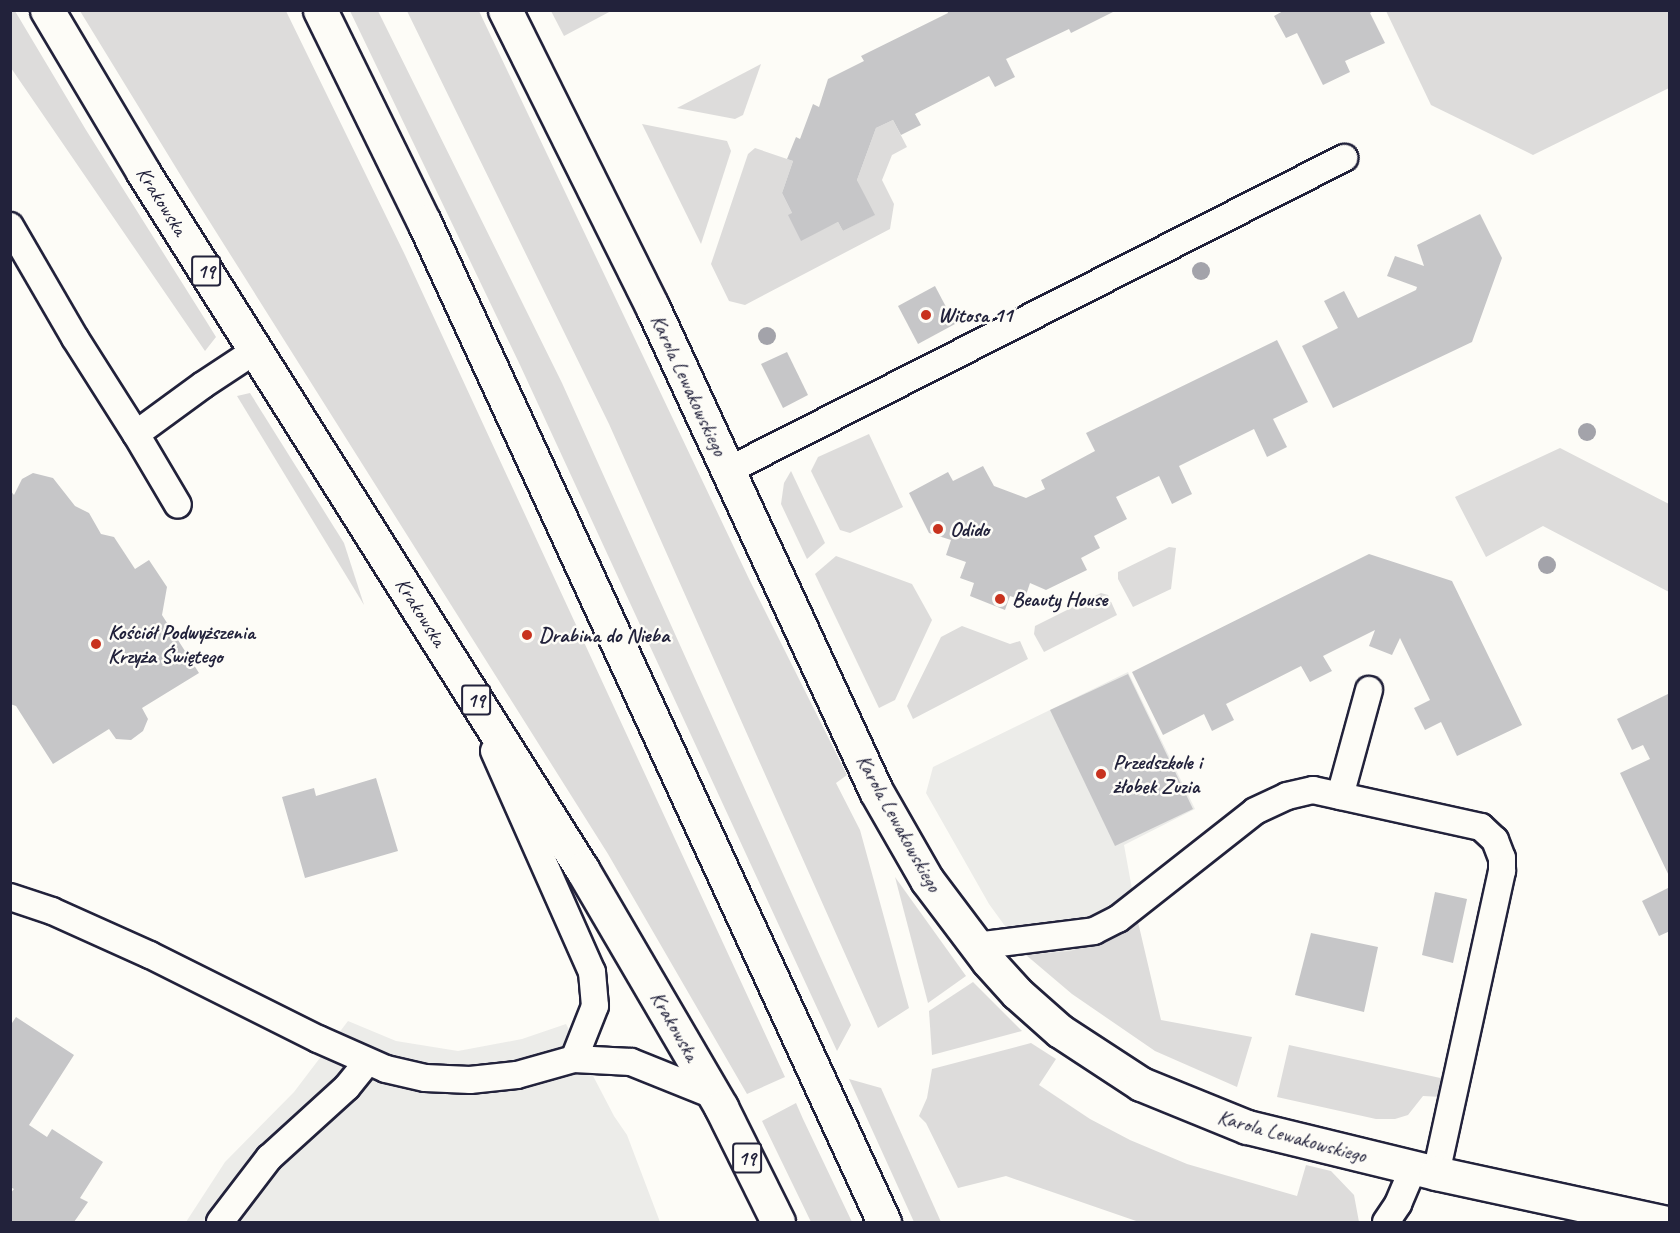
<!DOCTYPE html>
<html>
<head>
<meta charset="utf-8">
<style>
	body { margin:0 }
	#map { position:relative; width:1680px; height:1233px; overflow:hidden; background:#fdfcf7; font-family:Caveat,sans-serif }
	div>[style] { position:absolute }
	.built>* { inset:0; background:#ecece9 }
	.green>* { inset:0; background:#dddcdb }
	.building>* { inset:0; background:#c6c6c8 }
	.roads { filter:drop-shadow(2px 0 #22223b) drop-shadow(-2px 0 #22223b) drop-shadow(0 2px #22223b) drop-shadow(0 -2px #22223b) }
	.service>* { height:26px; margin:-13px; padding:0 13px; transform-origin:13px; border-radius:13px; background:#fdfcf7 }
	.minor>* { height:33px; margin:-16.5px; padding:0 16.5px; transform-origin:16.5px; border-radius:16.5px; background:#fdfcf7 }
	.primary>* { height:33px; margin:-16.5px; padding:0 16.5px; transform-origin:16.5px; border-radius:16.5px; background:#fdfcf7 }
	.trees>* { width:18px; height:18px; margin:-9px; border-radius:50%; background:#a3a3aa }
	.dots>* { width:16px; height:16px; translate:-50% -50%; box-sizing:border-box; border:3px solid #fdfcf7; border-radius:50% }
	span { translate:-50% -50%; white-space:nowrap; text-align:center; line-height:1.15; -webkit-text-stroke:5px #fdfcf7; paint-order:stroke }
	.shield-label span { padding:2px 4px; background:#fdfcf7; border:2px solid; border-radius:4px; -webkit-text-stroke-width:0 }
	.shield-label { font-size:20px; color:#22223b; font-weight:700 }
	.street-label { font-size:21px; color:#22223b }
	.poi-label { font-size:21px; color:#22223b; font-weight:700 }
	.left { translate:0 -50%; text-align:left }
	.frame { position:absolute; inset:0; border:12px solid #22223b; pointer-events:none }
</style>
</head>
<body>
<div id="map">
	<div class="built">
		<i style="clip-path:polygon(1128px 672px,1195px 809px,1124px 845px,1138px 922px,1071px 952px,1026px 955px,989px 904px,926px 793px,933px 767px)"></i>
		<i style="clip-path:polygon(348px 1021px,396px 1041px,458px 1051px,522px 1039px,566px 1024px,614px 1116px,627px 1135px,660px 1222px,186px 1222px,225px 1162px,294px 1092px)"></i>
	</div>
	<div class="green">
		<i style="clip-path:polygon(10px 11px,15px 11px,86px 130px,208px 324px,216px 337px,205px 351px,11px 68px)"></i>
		<i style="clip-path:polygon(80px 11px,286px 11px,405px 255px,785px 1077px,747px 1094px,608px 854px,189px 189px)"></i>
		<i style="clip-path:polygon(350px 11px,378px 11px,562px 383px,851px 1025px,837px 1051px,520px 365px)"></i>
		<i style="clip-path:polygon(407px 11px,479px 11px,750px 581px,847px 775px,836px 783px,860px 830px,909px 1008px,878px 1028px,609px 424px)"></i>
		<i style="clip-path:polygon(551px 11px,611px 11px,564px 36px)"></i>
		<i style="clip-path:polygon(1386px 11px,1669px 11px,1669px 88px,1533px 155px,1431px 105px)"></i>
		<i style="clip-path:polygon(761px 64px,743px 115px,735px 119px,677px 108px)"></i>
		<i style="clip-path:polygon(893px 120px,907px 147px,892px 155px,882px 180px,894px 204px,890px 229px,745px 305px,729px 301px,711px 264px,748px 154px,755px 148px,793px 161px,782px 193px,792px 213px,801px 240px,838px 222px,843px 231px,874px 215px,857px 180px,876px 128px)"></i>
		<i style="clip-path:polygon(642px 124px,727px 141px,731px 151px,701px 244px)"></i>
		<i style="clip-path:polygon(250px 393px,344px 543px,364px 605px,237px 396px)"></i>
		<i style="clip-path:polygon(869px 434px,903px 507px,850px 533px,840px 530px,811px 471px,818px 457px)"></i>
		<i style="clip-path:polygon(1560px 448px,1669px 504px,1669px 592px,1543px 526px,1486px 557px,1455px 497px)"></i>
		<i style="clip-path:polygon(791px 471px,825px 543px,807px 559px,781px 504px,784px 483px)"></i>
		<i style="clip-path:polygon(1169px 547px,1176px 548px,1171px 589px,1133px 607px,1118px 579px,1118px 572px)"></i>
		<i style="clip-path:polygon(836px 556px,912px 584px,932px 620px,895px 700px,879px 708px,815px 574px)"></i>
		<i style="clip-path:polygon(1101px 593px,1108px 595px,1117px 615px,1044px 652px,1034px 634px,1035px 626px)"></i>
		<i style="clip-path:polygon(962px 626px,1010px 644px,1020px 641px,1028px 659px,913px 719px,907px 706px,941px 637px)"></i>
		<i style="clip-path:polygon(895px 877px,966px 976px,928px 1003px)"></i>
		<i style="clip-path:polygon(1138px 922px,1161px 1020px,1252px 1037px,1237px 1087px,1155px 1051px,1072px 994px,1026px 955px,1071px 951px)"></i>
		<i style="clip-path:polygon(973px 982px,1022px 1031px,932px 1055px,929px 1011px)"></i>
		<i style="clip-path:polygon(1031px 1043px,1056px 1059px,1039px 1085px,1090px 1119px,1130px 1140px,1187px 1164px,1297px 1196px,1306px 1165px,1331px 1171px,1354px 1195px,1359px 1222px,1139px 1222px,1006px 1176px,958px 1188px,926px 1123px,919px 1116px,927px 1098px,932px 1069px)"></i>
		<i style="clip-path:polygon(1289px 1045px,1445px 1079px,1442px 1097px,1423px 1096px,1408px 1115px,1395px 1119px,1376px 1119px,1277px 1097px)"></i>
		<i style="clip-path:polygon(849px 1079px,881px 1088px,941px 1222px,914px 1222px)"></i>
		<i style="clip-path:polygon(796px 1103px,803px 1119px,852px 1222px,811px 1222px,762px 1121px)"></i>
	</div>
	<div class="building">
		<i style="clip-path:polygon(947px 10px,1117px 10px,1071px 33px,1069px 29px,1006px 59px,1015px 77px,995px 87px,989px 76px,915px 114px,921px 125px,901px 135px,893px 120px,876px 128px,857px 180px,875px 215px,843px 231px,838px 222px,801px 241px,788px 215px,792px 213px,782px 193px,793px 161px,787px 159px,796px 137px,800px 139px,813px 104px,819px 107px,828px 79px,864px 61px,861px 56px,948px 13px)"></i>
		<i style="clip-path:polygon(1285px 10px,1375px 10px,1370px 13px,1385px 43px,1345px 61px,1350px 72px,1323px 85px,1297px 33px,1286px 38px,1274px 16px)"></i>
		<i style="clip-path:polygon(1480px 214px,1502px 258px,1472px 342px,1333px 408px,1302px 346px,1338px 328px,1324px 301px,1344px 291px,1358px 318px,1416px 290px,1417px 287px,1387px 276px,1395px 256px,1424px 266px,1417px 245px)"></i>
		<i style="clip-path:polygon(935px 286px,955px 324px,918px 344px,898px 306px)"></i>
		<i style="clip-path:polygon(1277px 340px,1308px 402px,1273px 419px,1287px 447px,1267px 457px,1254px 429px,1179px 466px,1192px 494px,1172px 504px,1159px 476px,1116px 497px,1127px 519px,1094px 536px,1100px 548px,1081px 558px,1087px 570px,1046px 590px,1030px 583px,1024px 601px,1010px 596px,1005px 610px,970px 596px,974px 583px,960px 578px,966px 562px,946px 555px,951px 540px,929px 533px,909px 493px,948px 472px,953px 481px,983px 466px,994px 486px,1026px 498px,1045px 489px,1041px 480px,1095px 451px,1086px 433px)"></i>
		<i style="clip-path:polygon(787px 352px,808px 395px,783px 408px,761px 364px)"></i>
		<i style="clip-path:polygon(33px 473px,53px 478px,75px 506px,89px 513px,101px 534px,114px 537px,135px 569px,149px 560px,167px 587px,162px 615px,199px 673px,142px 708px,148px 719px,143px 731px,131px 740px,116px 739px,109px 729px,53px 764px,16px 706px,10px 704px,10px 490px,14px 495px,22px 479px)"></i>
		<i style="clip-path:polygon(1369px 554px,1452px 581px,1522px 725px,1457px 756px,1441px 722px,1425px 730px,1414px 708px,1430px 700px,1400px 638px,1392px 655px,1369px 646px,1375px 630px,1323px 656px,1332px 671px,1310px 682px,1301px 666px,1226px 704px,1234px 720px,1212px 731px,1204px 714px,1163px 735px,1132px 672px)"></i>
		<i style="clip-path:polygon(1128px 674px,1193px 809px,1115px 846px,1050px 710px)"></i>
		<i style="clip-path:polygon(1670px 693px,1670px 878px,1620px 773px,1650px 759px,1643px 745px,1632px 750px,1617px 719px)"></i>
		<i style="clip-path:polygon(376px 778px,398px 851px,305px 878px,282px 797px,314px 788px,316px 796px)"></i>
		<i style="clip-path:polygon(1670px 887px,1670px 931px,1659px 936px,1642px 901px)"></i>
		<i style="clip-path:polygon(1435px 892px,1467px 899px,1453px 963px,1422px 955px)"></i>
		<i style="clip-path:polygon(1311px 933px,1378px 947px,1364px 1012px,1295px 995px)"></i>
		<i style="clip-path:polygon(16px 1017px,74px 1055px,29px 1125px,47px 1137px,52px 1129px,103px 1162px,80px 1198px,88px 1202px,74px 1222px,10px 1222px,10px 1194px,14px 1189px,10px 1187px,10px 1026px)"></i>
	</div>
	<div class="roads">
		<div class="service">
			<i style="left:10px;top:226px;width:129px;rotate:59.9deg"></i>
			<i style="left:75px;top:338px;width:114px;rotate:57.6deg"></i>
			<i style="left:136px;top:434px;width:83px;rotate:-36.2deg"></i>
			<i style="left:203px;top:385px;width:64px;rotate:-33.4deg"></i>
			<i style="left:136px;top:434px;width:82px;rotate:59.4deg"></i>
			<i style="left:729px;top:470px;width:690px;rotate:-26.9deg"></i>
			<i style="left:494px;top:751px;width:242px;rotate:66.1deg"></i>
			<i style="left:592px;top:972px;width:34px;rotate:85deg"></i>
			<i style="left:595px;top:1006px;width:57px;rotate:111.6deg"></i>
			<i style="left:1340px;top:796px;width:110px;rotate:-74.7deg"></i>
			<i style="left:10px;top:897px;width:44px;rotate:18.4deg"></i>
			<i style="left:52px;top:911px;width:107px;rotate:24.2deg"></i>
			<i style="left:150px;top:955px;width:188px;rotate:26.6deg"></i>
			<i style="left:318px;top:1039px;width:74px;rotate:23.8deg"></i>
			<i style="left:386px;top:1069px;width:40px;rotate:13deg"></i>
			<i style="left:425px;top:1078px;width:45px;rotate:2.5deg"></i>
			<i style="left:470px;top:1080px;width:47px;rotate:-6.1deg"></i>
			<i style="left:517px;top:1075px;width:59px;rotate:-15.7deg"></i>
			<i style="left:574px;top:1059px;width:57px;rotate:3deg"></i>
			<i style="left:631px;top:1062px;width:88px;rotate:21.9deg"></i>
			<i style="left:976px;top:946px;width:119px;rotate:-7.2deg"></i>
			<i style="left:1094px;top:931px;width:27px;rotate:-27deg"></i>
			<i style="left:1118px;top:919px;width:174px;rotate:-38.2deg"></i>
			<i style="left:1255px;top:811px;width:35px;rotate:-25deg"></i>
			<i style="left:1287px;top:796px;width:27px;rotate:-13deg"></i>
			<i style="left:1313px;top:790px;width:172px;rotate:12.4deg"></i>
			<i style="left:1481px;top:827px;width:19px;rotate:43deg"></i>
			<i style="left:1495px;top:840px;width:19px;rotate:69deg"></i>
			<i style="left:1502px;top:858px;width:13px;rotate:90deg"></i>
			<i style="left:1502px;top:871px;width:309px;rotate:102.3deg"></i>
			<i style="left:220px;top:1222px;width:81px;rotate:-52.6deg"></i>
			<i style="left:269px;top:1158px;width:105px;rotate:-42.3deg"></i>
			<i style="left:347px;top:1087px;width:32px;rotate:-51deg"></i>
			<i style="left:1386px;top:1222px;width:22px;rotate:-56deg"></i>
			<i style="left:1398px;top:1204px;width:39px;rotate:-67deg"></i>
		</div>
		<div class="minor">
			<i style="left:505px;top:10px;width:330px;rotate:63.6deg"></i>
			<i style="left:652px;top:306px;width:534px;rotate:65.21deg"></i>
			<i style="left:876px;top:791px;width:103px;rotate:60.2deg"></i>
			<i style="left:927px;top:880px;width:101px;rotate:53deg"></i>
			<i style="left:988px;top:961px;width:43px;rotate:47.8deg"></i>
			<i style="left:1017px;top:993px;width:57px;rotate:41.5deg"></i>
			<i style="left:1060px;top:1031px;width:97px;rotate:33.2deg"></i>
			<i style="left:1141px;top:1084px;width:114px;rotate:22.1deg"></i>
			<i style="left:1247px;top:1127px;width:195px;rotate:13.7deg"></i>
			<i style="left:1436px;top:1173px;width:232px;rotate:12.2deg"></i>
		</div>
		<div class="primary">
			<i style="left:47px;top:10px;width:188px;rotate:59.3deg"></i>
			<i style="left:143px;top:172px;width:824px;rotate:57.8deg"></i>
			<i style="left:582px;top:869px;width:276px;rotate:59.7deg"></i>
			<i style="left:721px;top:1107px;width:128px;rotate:63.6deg"></i>
			<i style="left:320px;top:10px;width:236px;rotate:63.9deg"></i>
			<i style="left:424px;top:222px;width:1101px;rotate:65.3deg"></i>
		</div>
	</div>
	<div class="trees">
		<i style="left:1201px;top:271px"></i>
		<i style="left:767px;top:336px"></i>
		<i style="left:1587px;top:432px"></i>
		<i style="left:1547px;top:565px"></i>
	</div>
	<div class="dots">
		<i style="left:926px;top:315px;background:#c8321e"></i>
		<i style="left:938px;top:529px;background:#c8321e"></i>
		<i style="left:1000px;top:599px;background:#c8321e"></i>
		<i style="left:527px;top:635px;background:#c8321e"></i>
		<i style="left:96px;top:644px;background:#c8321e"></i>
		<i style="left:1101px;top:774px;background:#c8321e"></i>
	</div>
	<div class="shield-label">
		<span style="left:206px;top:271px">19</span>
		<span style="left:476px;top:700px">19</span>
		<span style="left:747px;top:1158px">19</span>
	</div>
	<div class="street-label">
		<span style="left:162px;top:201px;rotate:58deg">Krakowska</span>
		<span style="left:689px;top:385px;rotate:65deg">Karola Lewakowskiego</span>
		<span style="left:421px;top:612px;rotate:58deg">Krakowska</span>
		<span style="left:899px;top:823px;rotate:61deg">Karola Lewakowskiego</span>
		<span style="left:675px;top:1026px;rotate:60deg">Krakowska</span>
		<span style="left:1292px;top:1136px;rotate:15deg">Karola Lewakowskiego</span>
	</div>
	<div class="poi-label">
		<span class="left" style="left:938px;top:315px">Witosa 11</span>
		<span class="left" style="left:950px;top:529px">Odido</span>
		<span class="left" style="left:1012px;top:599px">Beauty House</span>
		<span class="left" style="left:108px;top:644px">Kościół Podwyższenia<br>Krzyża Świętego</span>
		<span class="left" style="left:539px;top:635px">Drabina do Nieba</span>
		<span class="left" style="left:1113px;top:774px">Przedszkole i<br>żłobek Zuzia</span>
	</div>
	<div class="frame"></div>
</div>
</body>
</html>
